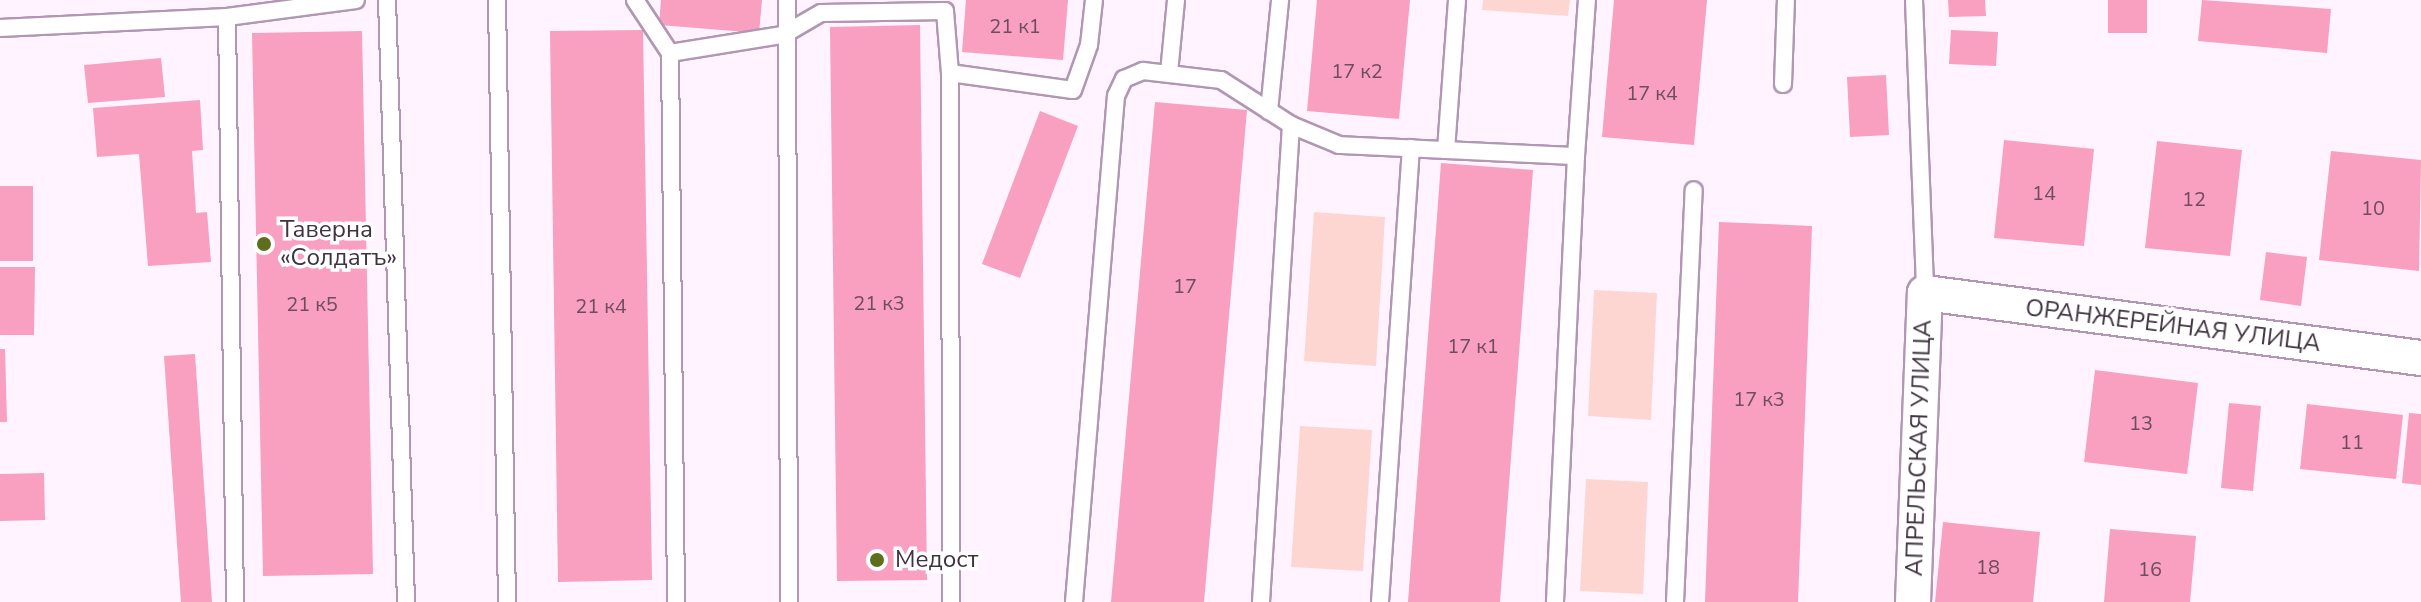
<!DOCTYPE html>
<html>
<head>
<meta charset="utf-8">
<style>
	body { margin:0 }
	#map { position:relative; width:2421px; height:602px; overflow:hidden; background:#fff3ff; font-family:"Nunito Sans",sans-serif }
	div>[style] { position:absolute }
	.green>* { inset:0; background:#fed6d1 }
	.building>* { inset:0; background:#f99fc0 }
	.roads { filter:drop-shadow(2px 0 #b197b3) drop-shadow(-2px 0 #b197b3) drop-shadow(0 2px #b197b3) drop-shadow(0 -2px #b197b3) }
	.service>* { height:16px; margin:-8px; padding:0 8px; transform-origin:8px; border-radius:8px; background:#fff }
	.minor>* { height:34px; margin:-17px; padding:0 17px; transform-origin:17px; border-radius:17px; background:#fff }
	.dots>* { width:22px; height:22px; translate:-50% -50%; box-sizing:border-box; border:4px solid #fff; border-radius:50% }
	span { translate:-50% -50%; white-space:nowrap; text-align:center; line-height:1.15; -webkit-text-stroke:7px #fff; paint-order:stroke }
	.number-label { font-size:20px; color:#6d4e5e }
	.number-label span { -webkit-text-stroke-width:0 }
	.poi-label { font-size:24px; color:#3e333e }
	.left { translate:0 -50%; text-align:left }
	.street-label { font-size:24px; color:#3e333e }
</style>
</head>
<body>
<div id="map">
	<div class="green">
		<i style="clip-path:polygon(1483px 0,1570px 0,1568px 16px,1482px 10px)"></i>
		<i style="clip-path:polygon(1314px 212px,1385px 217px,1376px 366px,1304px 361px)"></i>
		<i style="clip-path:polygon(1594px 290px,1657px 293px,1651px 420px,1588px 416px)"></i>
		<i style="clip-path:polygon(1300px 426px,1372px 430px,1363px 571px,1291px 567px)"></i>
		<i style="clip-path:polygon(1586px 479px,1648px 482px,1643px 594px,1580px 591px)"></i>
	</div>
	<div class="building">
		<i style="clip-path:polygon(661px 0,762px 0,759px 33px,659px 25px)"></i>
		<i style="clip-path:polygon(966px 0,1068px 0,1063px 60px,962px 52px)"></i>
		<i style="clip-path:polygon(1317px 0,1410px 0,1399px 119px,1307px 111px)"></i>
		<i style="clip-path:polygon(1614px 0,1707px 0,1694px 145px,1602px 137px)"></i>
		<i style="clip-path:polygon(1948px 0,1985px 0,1986px 16px,1949px 17px)"></i>
		<i style="clip-path:polygon(2108px 0,2147px 0,2147px 33px,2108px 33px)"></i>
		<i style="clip-path:polygon(2202px 0,2331px 9px,2327px 53px,2198px 41px)"></i>
		<i style="clip-path:polygon(920px 25px,927px 580px,837px 581px,830px 27px)"></i>
		<i style="clip-path:polygon(643px 30px,652px 580px,558px 582px,550px 31px)"></i>
		<i style="clip-path:polygon(1951px 30px,1998px 32px,1996px 66px,1949px 64px)"></i>
		<i style="clip-path:polygon(362px 31px,373px 574px,263px 576px,252px 33px)"></i>
		<i style="clip-path:polygon(161px 58px,165px 97px,88px 103px,84px 65px)"></i>
		<i style="clip-path:polygon(1886px 75px,1889px 135px,1850px 137px,1847px 77px)"></i>
		<i style="clip-path:polygon(200px 100px,203px 150px,192px 151px,196px 213px,207px 212px,211px 262px,148px 266px,139px 154px,97px 157px,93px 108px)"></i>
		<i style="clip-path:polygon(1155px 102px,1247px 110px,1204px 602px,1111px 602px)"></i>
		<i style="clip-path:polygon(1040px 111px,1078px 126px,1020px 278px,982px 264px)"></i>
		<i style="clip-path:polygon(2004px 140px,2094px 149px,2084px 246px,1994px 238px)"></i>
		<i style="clip-path:polygon(2157px 141px,2242px 150px,2230px 256px,2145px 248px)"></i>
		<i style="clip-path:polygon(2331px 151px,2421px 160px,2419px 271px,2319px 260px)"></i>
		<i style="clip-path:polygon(1441px 163px,1533px 170px,1500px 602px,1408px 602px)"></i>
		<i style="clip-path:polygon(0 186px,33px 186px,33px 261px,0 261px)"></i>
		<i style="clip-path:polygon(1719px 222px,1812px 226px,1798px 602px,1705px 602px)"></i>
		<i style="clip-path:polygon(2266px 252px,2307px 257px,2301px 306px,2260px 300px)"></i>
		<i style="clip-path:polygon(0 267px,35px 267px,34px 335px,0 335px)"></i>
		<i style="clip-path:polygon(0 349px,5px 349px,7px 422px,0 422px)"></i>
		<i style="clip-path:polygon(195px 354px,212px 602px,181px 602px,164px 356px)"></i>
		<i style="clip-path:polygon(2095px 370px,2198px 383px,2187px 474px,2084px 462px)"></i>
		<i style="clip-path:polygon(2229px 403px,2261px 406px,2253px 491px,2221px 488px)"></i>
		<i style="clip-path:polygon(2307px 404px,2403px 415px,2396px 479px,2300px 469px)"></i>
		<i style="clip-path:polygon(2409px 413px,2421px 414px,2421px 485px,2402px 483px)"></i>
		<i style="clip-path:polygon(44px 473px,45px 520px,0 521px,0 474px)"></i>
		<i style="clip-path:polygon(1943px 522px,2040px 532px,2033px 602px,1935px 602px)"></i>
		<i style="clip-path:polygon(2110px 529px,2196px 536px,2190px 602px,2104px 602px)"></i>
	</div>
	<div class="roads">
		<div class="service">
			<i style="left:387px;top:0;width:602px;rotate:88.19deg"></i>
			<i style="left:497px;top:0;width:602px;rotate:89.05deg"></i>
			<i style="left:635px;top:0;width:64px;rotate:56.6deg"></i>
			<i style="left:670px;top:53px;width:114px;rotate:-9.1deg"></i>
			<i style="left:783px;top:35px;width:44px;rotate:-30.1deg"></i>
			<i style="left:821px;top:13px;width:124px;rotate:-0.9deg"></i>
			<i style="left:945px;top:11px;width:62px;rotate:85.4deg"></i>
			<i style="left:950px;top:73px;width:529px;rotate:89.89deg"></i>
			<i style="left:787px;top:0;width:602px;rotate:89.81deg"></i>
			<i style="left:1914px;top:0;width:293px;rotate:87.8deg"></i>
			<i style="left:227px;top:17px;width:585px;rotate:89.22deg"></i>
			<i style="left:0;top:28px;width:227px;rotate:-2.8deg"></i>
			<i style="left:227px;top:17px;width:130px;rotate:-7.5deg"></i>
			<i style="left:670px;top:53px;width:549px;rotate:89.37deg"></i>
			<i style="left:950px;top:73px;width:124px;rotate:7.9deg"></i>
			<i style="left:1073px;top:90px;width:48px;rotate:-70.4deg"></i>
			<i style="left:1089px;top:45px;width:45px;rotate:-83.7deg"></i>
			<i style="left:1169px;top:73px;width:73px;rotate:-84.5deg"></i>
			<i style="left:1783px;top:84px;width:84px;rotate:-88deg"></i>
			<i style="left:1269px;top:111px;width:112px;rotate:-84.3deg"></i>
			<i style="left:1446px;top:150px;width:150px;rotate:-85.8deg"></i>
			<i style="left:1576px;top:156px;width:156px;rotate:-86deg"></i>
			<i style="left:1074px;top:602px;width:508px;rotate:-85.26deg"></i>
			<i style="left:1116px;top:96px;width:19px;rotate:-65deg"></i>
			<i style="left:1124px;top:79px;width:21px;rotate:-23deg"></i>
			<i style="left:1143px;top:71px;width:79px;rotate:6.6deg"></i>
			<i style="left:1221px;top:80px;width:83px;rotate:32.7deg"></i>
			<i style="left:1291px;top:125px;width:52px;rotate:22.6deg"></i>
			<i style="left:1339px;top:145px;width:237px;rotate:2.7deg"></i>
			<i style="left:1576px;top:156px;width:446px;rotate:92.7deg"></i>
			<i style="left:1261px;top:602px;width:478px;rotate:-86.4deg"></i>
			<i style="left:1380px;top:602px;width:455px;rotate:-86.1deg"></i>
			<i style="left:1675px;top:602px;width:412px;rotate:-87.4deg"></i>
		</div>
		<div class="minor">
			<i style="left:1913px;top:602px;width:309px;rotate:-87.8deg"></i>
			<i style="left:1925px;top:293px;width:500px;rotate:7.47deg"></i>
		</div>
	</div>
	<div class="dots">
		<i style="left:264px;top:244px;background:#5d6f1d"></i>
		<i style="left:877px;top:560px;background:#5d6f1d"></i>
	</div>
	<div class="number-label">
		<span style="left:1015px;top:26px">21 к1</span>
		<span style="left:1357px;top:71px">17 к2</span>
		<span style="left:1652px;top:93px">17 к4</span>
		<span style="left:2044px;top:193px">14</span>
		<span style="left:2194px;top:199px">12</span>
		<span style="left:2373px;top:208px">10</span>
		<span style="left:1185px;top:286px">17</span>
		<span style="left:879px;top:303px">21 к3</span>
		<span style="left:312px;top:304px">21 к5</span>
		<span style="left:601px;top:306px">21 к4</span>
		<span style="left:1473px;top:346px">17 к1</span>
		<span style="left:1759px;top:399px">17 к3</span>
		<span style="left:2141px;top:423px">13</span>
		<span style="left:2352px;top:442px">11</span>
		<span style="left:1988px;top:567px">18</span>
		<span style="left:2150px;top:569px">16</span>
	</div>
	<div class="poi-label">
		<span class="left" style="left:280px;top:244px">Таверна<br>«Солдатъ»</span>
		<span class="left" style="left:895px;top:560px">Медост</span>
	</div>
	<div class="street-label">
		<span style="left:2173px;top:326px;rotate:7deg">ОРАНЖЕРЕЙНАЯ УЛИЦА</span>
		<span style="left:1919px;top:448px;rotate:-88deg">АПРЕЛЬСКАЯ УЛИЦА</span>
	</div>
</div>
</body>
</html>
